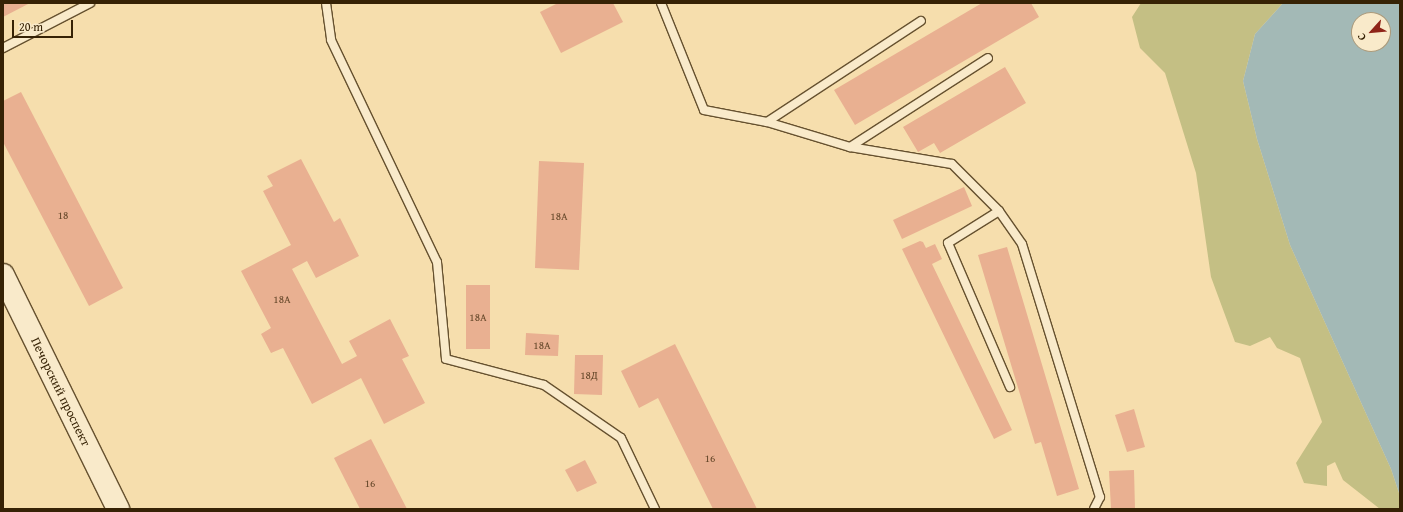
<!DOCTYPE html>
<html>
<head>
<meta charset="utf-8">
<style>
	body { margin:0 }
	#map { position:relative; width:1403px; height:512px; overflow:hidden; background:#f6dead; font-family:"Gentium Book Plus",serif }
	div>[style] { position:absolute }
	.green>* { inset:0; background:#c4bf84 }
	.water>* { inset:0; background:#a3b9b6 }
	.building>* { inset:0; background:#e9b091 }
	.roads { filter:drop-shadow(1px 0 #66512f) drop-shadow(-1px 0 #66512f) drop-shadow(0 1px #66512f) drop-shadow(0 -1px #66512f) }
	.service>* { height:8px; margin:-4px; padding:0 4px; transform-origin:4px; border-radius:4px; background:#f9eaca }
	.secondary>* { height:22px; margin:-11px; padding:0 11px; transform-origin:11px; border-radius:11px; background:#f9eaca }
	span { translate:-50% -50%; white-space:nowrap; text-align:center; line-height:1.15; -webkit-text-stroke:3.5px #f9eaca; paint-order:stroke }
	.number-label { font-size:11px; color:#634628 }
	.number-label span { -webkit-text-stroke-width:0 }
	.street-label { font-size:13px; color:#362205 }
	.frame { position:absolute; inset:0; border:4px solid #362205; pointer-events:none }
	.north { position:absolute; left:1351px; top:12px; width:40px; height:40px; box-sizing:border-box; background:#f9eaca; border:1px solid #ab9a7b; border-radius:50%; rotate:243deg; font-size:11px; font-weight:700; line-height:16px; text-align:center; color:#362205 }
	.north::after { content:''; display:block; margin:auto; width:14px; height:18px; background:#8f2418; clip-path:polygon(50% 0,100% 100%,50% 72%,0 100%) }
	.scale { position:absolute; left:12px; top:20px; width:61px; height:18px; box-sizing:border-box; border:2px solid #362205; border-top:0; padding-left:5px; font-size:12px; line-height:14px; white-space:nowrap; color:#362205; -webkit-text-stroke:3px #f9eaca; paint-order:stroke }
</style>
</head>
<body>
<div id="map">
	<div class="green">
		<i style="clip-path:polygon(1141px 3px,1283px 3px,1255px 34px,1243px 81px,1257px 139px,1290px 245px,1391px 469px,1400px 496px,1400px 509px,1380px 509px,1343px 480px,1335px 462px,1327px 466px,1327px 486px,1304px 483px,1296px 463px,1322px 422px,1300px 358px,1277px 348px,1270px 337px,1250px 346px,1235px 342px,1211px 277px,1196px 173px,1165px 73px,1140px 48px,1132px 17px)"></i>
	</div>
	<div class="water">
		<i style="clip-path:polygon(evenodd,1283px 3px,1400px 3px,1400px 496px,1391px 469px,1290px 245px,1257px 139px,1243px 81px,1255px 34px,1283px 3px,1359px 20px,1383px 20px,1383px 44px,1359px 44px,1359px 20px)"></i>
	</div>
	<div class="building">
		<i style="clip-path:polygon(3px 3px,30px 3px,3px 17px)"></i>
		<i style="clip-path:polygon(558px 3px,613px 3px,623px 22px,561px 53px,540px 12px)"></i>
		<i style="clip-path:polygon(982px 3px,1031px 3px,1039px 17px,855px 125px,834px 90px)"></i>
		<i style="clip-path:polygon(1005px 67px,1026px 103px,940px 153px,934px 143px,918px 152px,903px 127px)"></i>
		<i style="clip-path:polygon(21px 92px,123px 288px,89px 306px,3px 142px,3px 101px)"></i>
		<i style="clip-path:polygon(301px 159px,334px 222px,340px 218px,359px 256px,316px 278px,307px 261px,292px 269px,342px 364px,357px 356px,349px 341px,390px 319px,409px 356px,402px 359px,425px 403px,384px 424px,361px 378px,312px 404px,283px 348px,271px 353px,261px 334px,271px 328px,241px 271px,291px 245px,263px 191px,273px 186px,267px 176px)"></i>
		<i style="clip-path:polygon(539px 161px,584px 163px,579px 270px,535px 268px)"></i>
		<i style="clip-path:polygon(964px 187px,972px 206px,902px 239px,893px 220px)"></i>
		<i style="clip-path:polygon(920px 241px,923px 242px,926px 248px,935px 244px,942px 259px,932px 264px,1012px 430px,994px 439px,902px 249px)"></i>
		<i style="clip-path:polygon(1007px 247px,1079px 489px,1057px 496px,1041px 442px,1035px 444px,978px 255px)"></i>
		<i style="clip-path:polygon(466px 285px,490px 285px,490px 349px,466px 349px)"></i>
		<i style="clip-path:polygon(526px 333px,559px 335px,558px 356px,525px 355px)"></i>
		<i style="clip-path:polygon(675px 344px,757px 509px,713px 509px,658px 398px,639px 408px,621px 371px)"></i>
		<i style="clip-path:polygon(575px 355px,603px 355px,602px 395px,574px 394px)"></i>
		<i style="clip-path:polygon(1134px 409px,1145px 447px,1127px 452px,1115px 415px)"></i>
		<i style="clip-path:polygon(371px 439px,407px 509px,360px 509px,334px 458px)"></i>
		<i style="clip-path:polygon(585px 460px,597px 483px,577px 492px,565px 470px)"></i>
		<i style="clip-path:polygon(1134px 470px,1135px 509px,1111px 509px,1109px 471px)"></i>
	</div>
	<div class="roads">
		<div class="service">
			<i style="left:326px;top:3px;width:37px;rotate:82deg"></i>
			<i style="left:331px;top:40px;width:246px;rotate:64.5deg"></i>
			<i style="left:437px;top:262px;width:97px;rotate:84.7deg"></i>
			<i style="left:446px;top:359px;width:101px;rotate:14.9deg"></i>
			<i style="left:544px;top:385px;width:93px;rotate:34.5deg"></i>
			<i style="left:621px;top:438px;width:79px;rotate:64.4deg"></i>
			<i style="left:661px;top:3px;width:115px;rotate:68.1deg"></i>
			<i style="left:704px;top:110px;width:64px;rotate:10.8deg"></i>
			<i style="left:767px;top:122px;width:87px;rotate:16.8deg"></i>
			<i style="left:850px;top:147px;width:103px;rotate:9.5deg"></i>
			<i style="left:952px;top:164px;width:66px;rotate:45deg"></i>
			<i style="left:999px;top:211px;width:40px;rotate:55.1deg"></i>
			<i style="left:1022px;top:244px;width:265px;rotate:72.9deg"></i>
			<i style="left:1100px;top:497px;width:13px;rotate:117deg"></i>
			<i style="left:3px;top:48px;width:98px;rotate:-27.3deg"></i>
			<i style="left:767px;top:122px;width:184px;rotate:-33.3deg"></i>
			<i style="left:850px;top:147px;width:164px;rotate:-32.8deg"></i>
			<i style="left:999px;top:211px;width:60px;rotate:147.9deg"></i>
			<i style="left:948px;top:243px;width:157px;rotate:66.7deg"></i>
		</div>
		<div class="secondary">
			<i style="left:3px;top:275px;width:261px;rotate:63.8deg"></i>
		</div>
	</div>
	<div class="number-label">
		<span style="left:63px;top:215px">18</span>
		<span style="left:559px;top:216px">18А</span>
		<span style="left:282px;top:299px">18А</span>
		<span style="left:478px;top:317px">18А</span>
		<span style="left:542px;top:345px">18А</span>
		<span style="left:589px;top:375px">18Д</span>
		<span style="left:710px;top:458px">16</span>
		<span style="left:370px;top:483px">16</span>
	</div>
	<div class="street-label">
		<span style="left:60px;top:392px;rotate:64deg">Печорский проспект</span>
	</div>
	<div class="frame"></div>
	<div class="north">С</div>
	<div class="scale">20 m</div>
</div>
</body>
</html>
